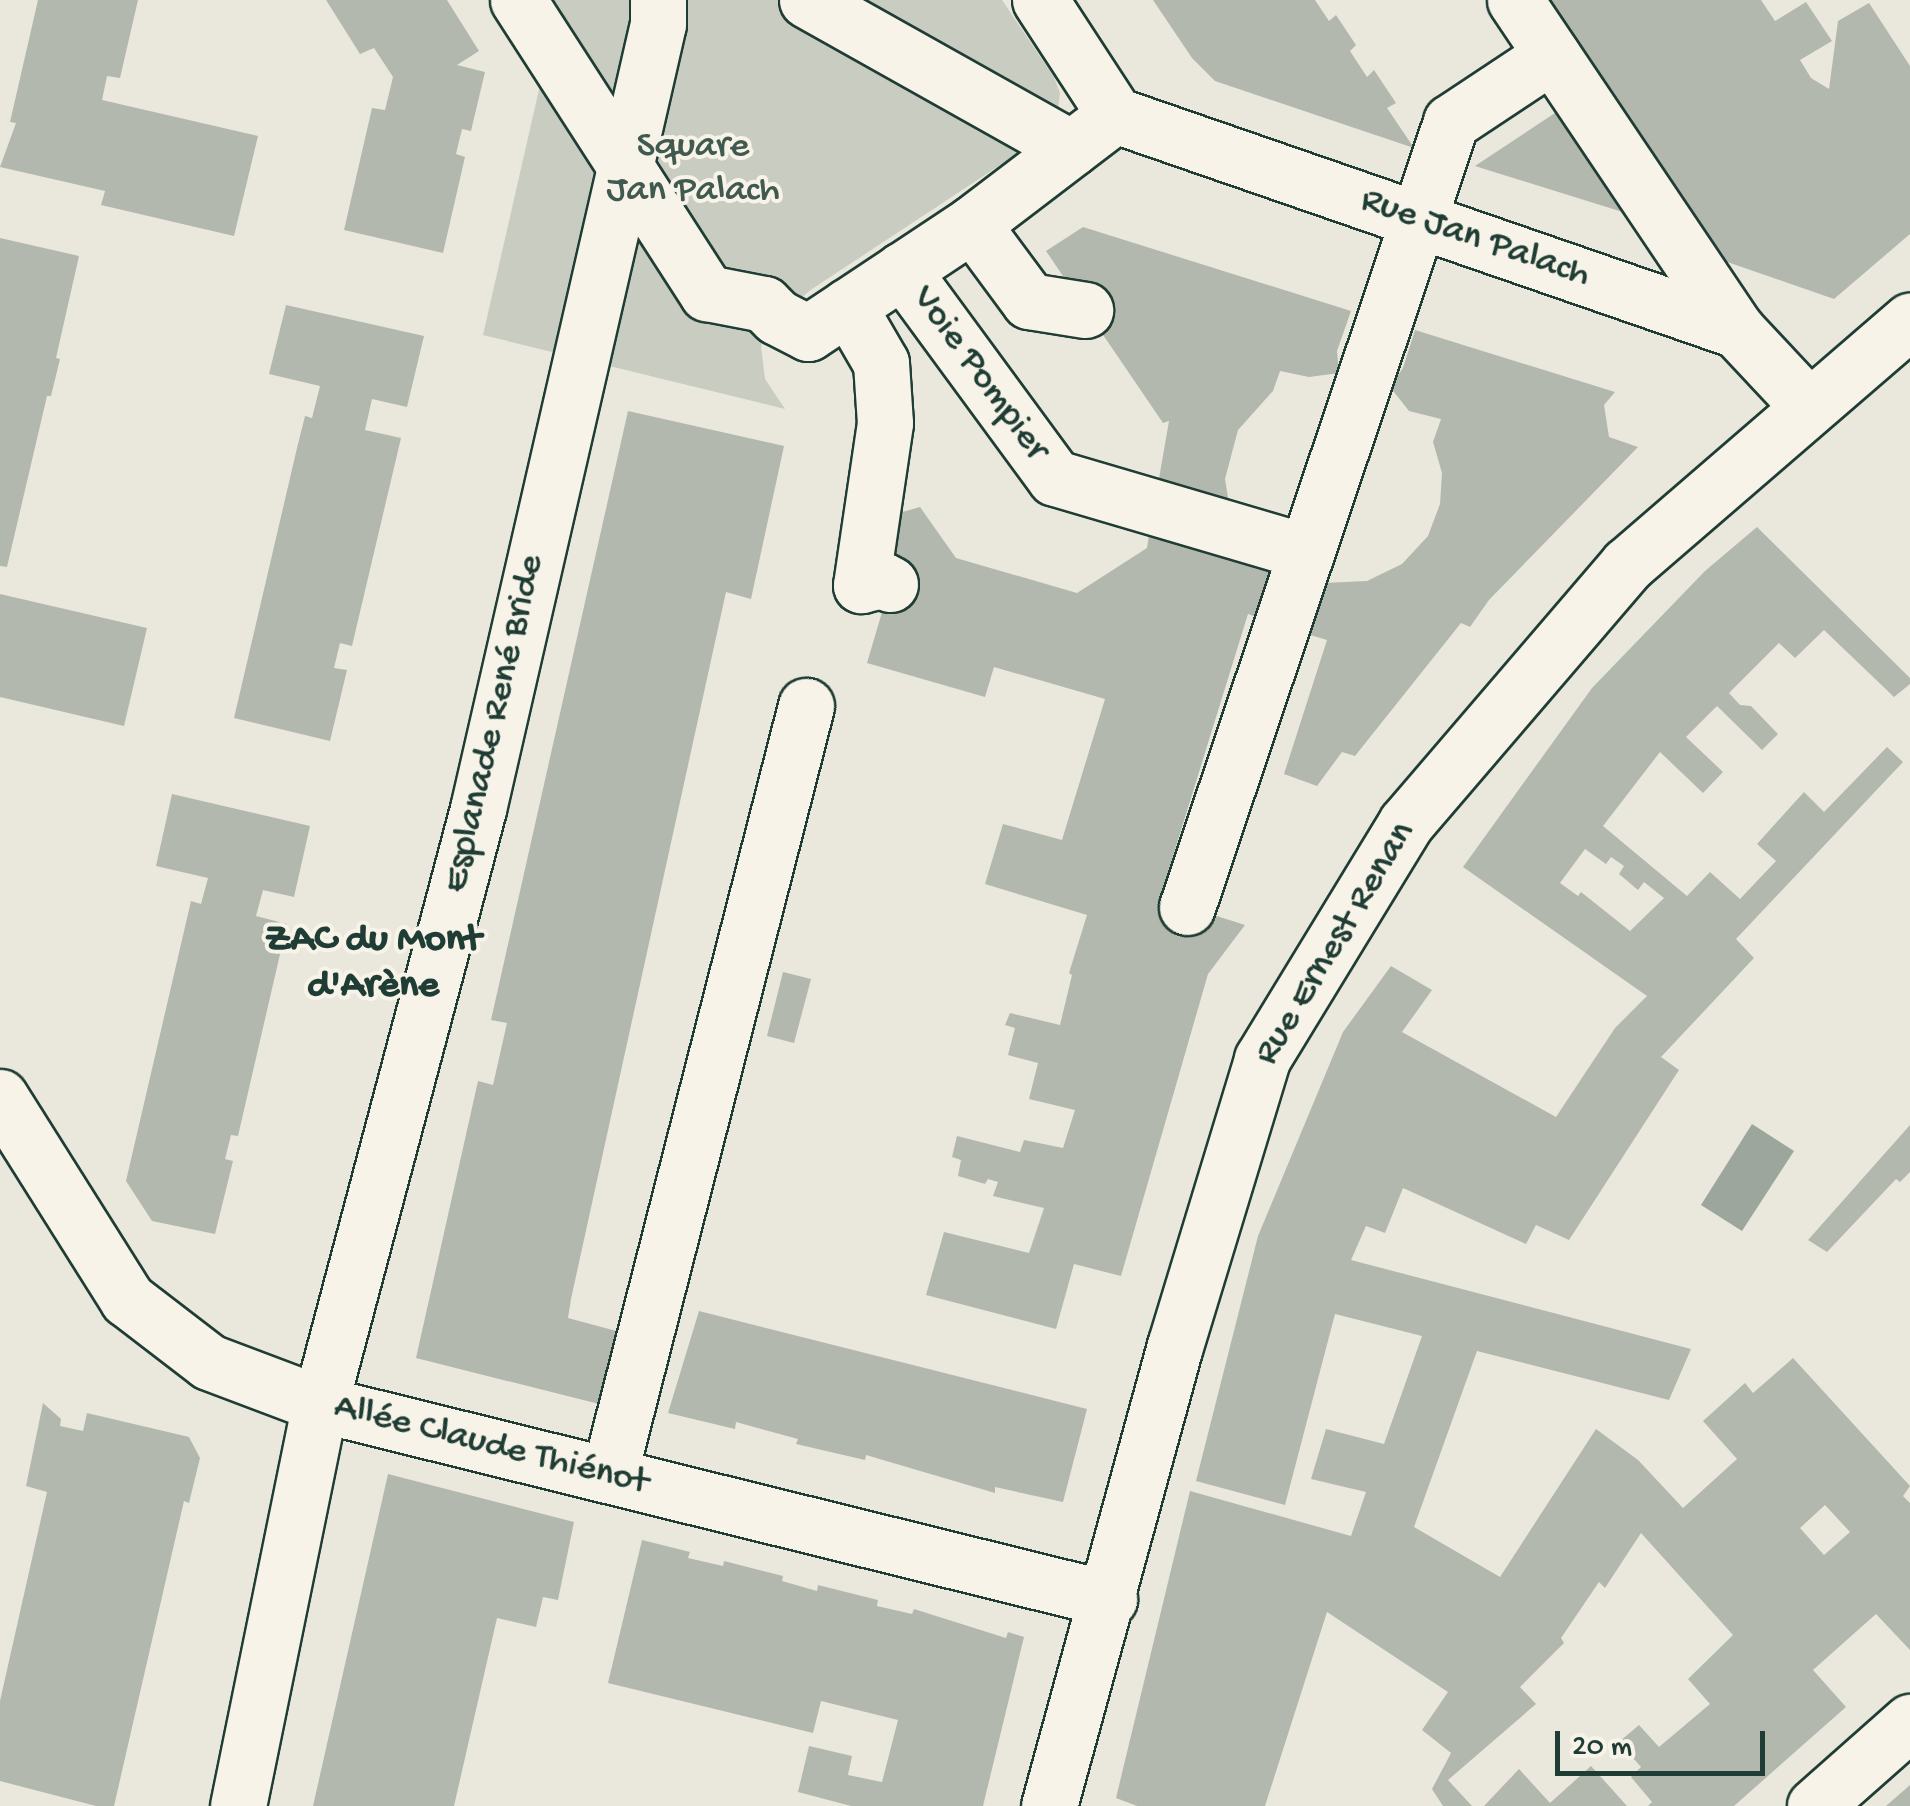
<!DOCTYPE html>
<html>
<head>
<meta charset="utf-8">
<style>
	body { margin:0 }
	#map { position:relative; width:1910px; height:1806px; overflow:hidden; background:#eae8dd; font-family:"Gochi Hand",sans-serif }
	div>[style] { position:absolute }
	.green>* { inset:0; background:#c8ccc1 }
	.water>* { inset:0; background:#9ca69c }
	.building>* { inset:0; background:#b2b8ae }
	.roads { filter:drop-shadow(2px 0 #1f3d34) drop-shadow(-2px 0 #1f3d34) drop-shadow(0 2px #1f3d34) drop-shadow(0 -2px #1f3d34) }
	.minor>* { height:55px; margin:-27.5px; padding:0 27.5px; transform-origin:27.5px; border-radius:27.5px; background:#f7f3e8 }
	span { translate:-50% -50%; white-space:nowrap; text-align:center; line-height:1.15; -webkit-text-stroke:8px #f7f3e8; paint-order:stroke }
	.park-label { font-size:38px; color:#415a50 }
	.street-label { font-size:38px; color:#1f3d34 }
	.neighbourhood-label { font-size:40px; color:#1f3d34; font-weight:700 }
	.scale { position:absolute; left:1555px; top:1731px; width:210px; height:45px; box-sizing:border-box; border:5px solid #1f3d34; border-top:0; padding-left:12px; font-size:30px; line-height:35px; white-space:nowrap; color:#1f3d34; -webkit-text-stroke:8px #f7f3e8; paint-order:stroke }
</style>
</head>
<body>
<div id="map">
	<div class="green">
		<i style="clip-path:polygon(529px 0,1002px 0,1054px 77px,1060px 93px,1058px 111px,1032px 144px,812px 289px,777px 317px,761px 346px,765px 379px,785px 409px,483px 335px,551px 37px)"></i>
	</div>
	<div class="water">
		<i style="clip-path:polygon(1752px 1124px,1794px 1151px,1742px 1231px,1701px 1205px)"></i>
	</div>
	<div class="building">
		<i style="clip-path:polygon(38px 0,138px 0,120px 78px,107px 76px,102px 100px,258px 136px,234px 236px,101px 205px,105px 191px,0 167px,16px 123px,10px 122px)"></i>
		<i style="clip-path:polygon(326px 0,447px 0,479px 51px,457px 65px,485px 72px,471px 131px,462px 129px,456px 154px,465px 157px,443px 253px,344px 230px,372px 108px,385px 110px,393px 77px,374px 48px,360px 54px)"></i>
		<i style="clip-path:polygon(1153px 0,1315px 0,1329px 21px,1336px 15px,1356px 45px,1350px 51px,1367px 77px,1374px 70px,1396px 103px,1387px 108px,1414px 148px,1215px 81px,1192px 58px)"></i>
		<i style="clip-path:polygon(1539px 0,1761px 0,1775px 21px,1806px 2px,1832px 41px,1800px 60px,1811px 78px,1829px 89px,1838px 21px,1869px 3px,1910px 66px,1910px 234px,1834px 299px,1710px 256px)"></i>
		<i style="clip-path:polygon(1561px 109px,1629px 214px,1475px 166px)"></i>
		<i style="clip-path:polygon(1083px 227px,1351px 311px,1337px 351px,1339px 373px,1309px 377px,1280px 371px,1273px 391px,1238px 430px,1225px 479px,1229px 504px,1157px 490px,1169px 421px,1163px 423px,1046px 251px)"></i>
		<i style="clip-path:polygon(0 238px,79px 256px,56px 358px,60px 359px,51px 396px,47px 396px,7px 567px,0 566px)"></i>
		<i style="clip-path:polygon(286px 305px,424px 336px,407px 407px,372px 399px,365px 430px,401px 438px,352px 646px,340px 643px,334px 668px,347px 670px,330px 741px,234px 718px,297px 448px,305px 416px,312px 418px,320px 386px,269px 374px)"></i>
		<i style="clip-path:polygon(1415px 330px,1615px 392px,1604px 405px,1609px 437px,1638px 447px,1489px 600px,1470px 627px,1461px 623px,1355px 756px,1342px 752px,1317px 786px,1284px 774px,1327px 640px,1307px 634px,1323px 583px,1367px 581px,1402px 564px,1428px 536px,1440px 504px,1442px 473px,1433px 442px,1441px 419px,1409px 411px,1390px 387px,1403px 368px)"></i>
		<i style="clip-path:polygon(628px 411px,784px 446px,751px 599px,726px 592px,571px 1299px,568px 1318px,620px 1332px,603px 1405px,416px 1358px,478px 1081px,493px 1085px,507px 1023px,491px 1020px)"></i>
		<i style="clip-path:polygon(920px 507px,956px 558px,1077px 593px,1147px 548px,1152px 516px,1281px 569px,1265px 620px,1248px 614px,1160px 898px,1245px 925px,1208px 974px,1121px 1276px,1074px 1264px,1056px 1329px,926px 1295px,944px 1232px,1029px 1253px,1044px 1208px,993px 1196px,998px 1182px,988px 1179px,985px 1184px,958px 1176px,961px 1160px,952px 1157px,957px 1136px,1020px 1152px,1024px 1140px,1063px 1148px,1075px 1110px,1029px 1099px,1038px 1063px,1008px 1055px,1015px 1028px,1005px 1025px,1010px 1013px,1060px 1025px,1072px 975px,1069px 973px,1087px 915px,985px 884px,1003px 824px,1062px 840px,1105px 699px,994px 667px,985px 697px,867px 663px,893px 575px,899px 513px)"></i>
		<i style="clip-path:polygon(evenodd,1757px 527px,1910px 678px,1910px 684px,1894px 697px,1824px 630px,1795px 658px,1779px 643px,1729px 693px,1740px 705px,1751px 706px,1778px 734px,1762px 750px,1717px 706px,1686px 737px,1723px 772px,1703px 793px,1660px 752px,1603px 826px,1687px 896px,1710px 872px,1740px 899px,1776px 861px,1757px 844px,1804px 792px,1824px 812px,1887px 747px,1903px 762px,1736px 939px,1754px 958px,1661px 1057px,1679px 1070px,1569px 1240px,1536px 1225px,1526px 1244px,1403px 1188px,1385px 1233px,1366px 1226px,1351px 1260px,1691px 1349px,1669px 1400px,1477px 1351px,1414px 1527px,1500px 1577px,1596px 1429px,1638px 1460px,1683px 1508px,1737px 1459px,1703px 1421px,1745px 1383px,1753px 1393px,1793px 1358px,1910px 1486px,1903px 1496px,1910px 1503px,1910px 1650px,1876px 1614px,1813px 1670px,1846px 1707px,1734px 1806px,1648px 1806px,1652px 1802px,1631px 1777px,1641px 1767px,1619px 1742px,1639px 1725px,1659px 1747px,1710px 1704px,1688px 1679px,1733px 1635px,1641px 1533px,1605px 1588px,1599px 1582px,1561px 1638px,1564px 1643px,1520px 1687px,1536px 1704px,1448px 1780px,1472px 1806px,1443px 1806px,1432px 1789px,1451px 1753px,1422px 1730px,1448px 1692px,1327px 1612px,1265px 1806px,1137px 1806px,1116px 1798px,1190px 1491px,1351px 1536px,1366px 1492px,1311px 1479px,1326px 1429px,1384px 1444px,1422px 1336px,1335px 1314px,1285px 1505px,1196px 1481px,1258px 1236px,1343px 1032px,1391px 966px,1432px 990px,1402px 1032px,1556px 1117px,1615px 1028px,1647px 996px,1463px 867px,1592px 688px,1705px 571px,1757px 527px,1585px 849px,1606px 864px,1611px 857px,1624px 866px,1619px 874px,1638px 890px,1644px 882px,1664px 898px,1630px 931px,1581px 892px,1578px 896px,1560px 883px,1585px 849px,1757px 527px,1825px 1505px,1850px 1532px,1824px 1555px,1800px 1528px,1825px 1505px)"></i>
		<i style="clip-path:polygon(0 594px,147px 628px,124px 726px,0 697px)"></i>
		<i style="clip-path:polygon(172px 794px,310px 826px,294px 897px,263px 890px,256px 916px,287px 924px,238px 1136px,231px 1135px,225px 1159px,233px 1161px,215px 1234px,152px 1221px,126px 1181px,191px 901px,201px 904px,208px 878px,156px 866px)"></i>
		<i style="clip-path:polygon(783px 972px,811px 979px,794px 1043px,767px 1036px)"></i>
		<i style="clip-path:polygon(1910px 1125px,1910px 1172px,1900px 1182px,1896px 1179px,1827px 1252px,1808px 1240px)"></i>
		<i style="clip-path:polygon(699px 1311px,1087px 1409px,1063px 1502px,995px 1487px,995px 1493px,866px 1455px,865px 1460px,796px 1444px,798px 1439px,736px 1422px,735px 1429px,668px 1413px)"></i>
		<i style="clip-path:polygon(43px 1403px,61px 1419px,60px 1426px,83px 1431px,87px 1413px,189px 1437px,200px 1458px,189px 1503px,184px 1501px,114px 1806px,96px 1806px,0 1781px,0 1701px,47px 1492px,26px 1486px)"></i>
		<i style="clip-path:polygon(388px 1474px,574px 1522px,558px 1600px,543px 1597px,536px 1627px,497px 1618px,454px 1806px,313px 1806px)"></i>
		<i style="clip-path:polygon(642px 1540px,690px 1552px,688px 1558px,723px 1566px,724px 1561px,783px 1576px,782px 1581px,817px 1591px,818px 1585px,878px 1600px,877px 1606px,912px 1614px,914px 1609px,1006px 1638px,1008px 1632px,1024px 1637px,983px 1806px,851px 1806px,798px 1792px,809px 1746px,852px 1756px,848px 1775px,882px 1782px,898px 1720px,821px 1701px,813px 1733px,608px 1683px)"></i>
		<i style="clip-path:polygon(1591px 1766px,1627px 1806px,1484px 1806px,1519px 1769px,1550px 1803px)"></i>
		<i style="clip-path:polygon(1910px 1785px,1910px 1806px,1886px 1806px)"></i>
	</div>
	<div class="roads">
		<div class="minor">
			<i style="left:518px;top:0;width:349px;rotate:57.2deg"></i>
			<i style="left:707px;top:293px;width:58px;rotate:10.9deg"></i>
			<i style="left:764px;top:304px;width:18px;rotate:45deg"></i>
			<i style="left:777px;top:317px;width:35px;rotate:27deg"></i>
			<i style="left:808px;top:333px;width:197px;rotate:-33.6deg"></i>
			<i style="left:972px;top:224px;width:180px;rotate:-37.3deg"></i>
			<i style="left:807px;top:0;width:303px;rotate:29.3deg"></i>
			<i style="left:1040px;top:0;width:137px;rotate:56.9deg"></i>
			<i style="left:1115px;top:115px;width:658px;rotate:19.07deg"></i>
			<i style="left:1737px;top:330px;width:104px;rotate:46.9deg"></i>
			<i style="left:1515px;top:0;width:398px;rotate:56.1deg"></i>
			<i style="left:972px;top:224px;width:96px;rotate:53.5deg"></i>
			<i style="left:1029px;top:301px;width:57px;rotate:9.1deg"></i>
			<i style="left:902px;top:270px;width:258px;rotate:53.7deg"></i>
			<i style="left:1055px;top:478px;width:262px;rotate:16.4deg"></i>
			<i style="left:848px;top:306px;width:66px;rotate:59.9deg"></i>
			<i style="left:881px;top:363px;width:60px;rotate:86.2deg"></i>
			<i style="left:885px;top:423px;width:164px;rotate:98.4deg"></i>
			<i style="left:861px;top:585px;width:22px;rotate:-13deg"></i>
			<i style="left:882px;top:580px;width:9px;rotate:27deg"></i>
			<i style="left:1187px;top:907px;width:828px;rotate:-71.41deg"></i>
			<i style="left:1451px;top:122px;width:121px;rotate:-33.6deg"></i>
			<i style="left:0;top:1097px;width:239px;rotate:57.8deg"></i>
			<i style="left:127px;top:1299px;width:103px;rotate:37.5deg"></i>
			<i style="left:209px;top:1362px;width:119px;rotate:20.7deg"></i>
			<i style="left:320px;top:1404px;width:813px;rotate:13.88deg"></i>
			<i style="left:609px;top:1475px;width:794px;rotate:-75.63deg"></i>
			<i style="left:238px;top:1806px;width:410px;rotate:-78.5deg"></i>
			<i style="left:320px;top:1404px;width:616px;rotate:-75.13deg"></i>
			<i style="left:478px;top:809px;width:805px;rotate:-77.09deg"></i>
			<i style="left:658px;top:24px;width:24px;rotate:-90deg"></i>
			<i style="left:1049px;top:1806px;width:477px;rotate:-74.7deg"></i>
			<i style="left:1175px;top:1346px;width:300px;rotate:-73.1deg"></i>
			<i style="left:1262px;top:1059px;width:276px;rotate:-58.6deg"></i>
			<i style="left:1406px;top:823px;width:340px;rotate:-49.4deg"></i>
			<i style="left:1627px;top:565px;width:374px;rotate:-40.8deg"></i>
			<i style="left:1815px;top:1806px;width:127px;rotate:-41.5deg"></i>
		</div>
	</div>
	<div class="park-label">
		<span style="left:693px;top:170px">Square<br>Jan Palach</span>
	</div>
	<div class="street-label">
		<span style="left:1475px;top:239px;rotate:19deg">Rue Jan Palach</span>
		<span style="left:979px;top:374px;rotate:54deg">Voie Pompier</span>
		<span style="left:495px;top:724px;rotate:-77deg">Esplanade René Bride</span>
		<span style="left:1336px;top:944px;rotate:-59deg">Rue Ernest Renan</span>
		<span style="left:491px;top:1446px;rotate:14deg">Allée Claude Thiénot</span>
	</div>
	<div class="neighbourhood-label">
		<span style="left:373px;top:964px">ZAC du Mont<br>d'Arène</span>
	</div>
	<div class="scale">20 m</div>
</div>
</body>
</html>
